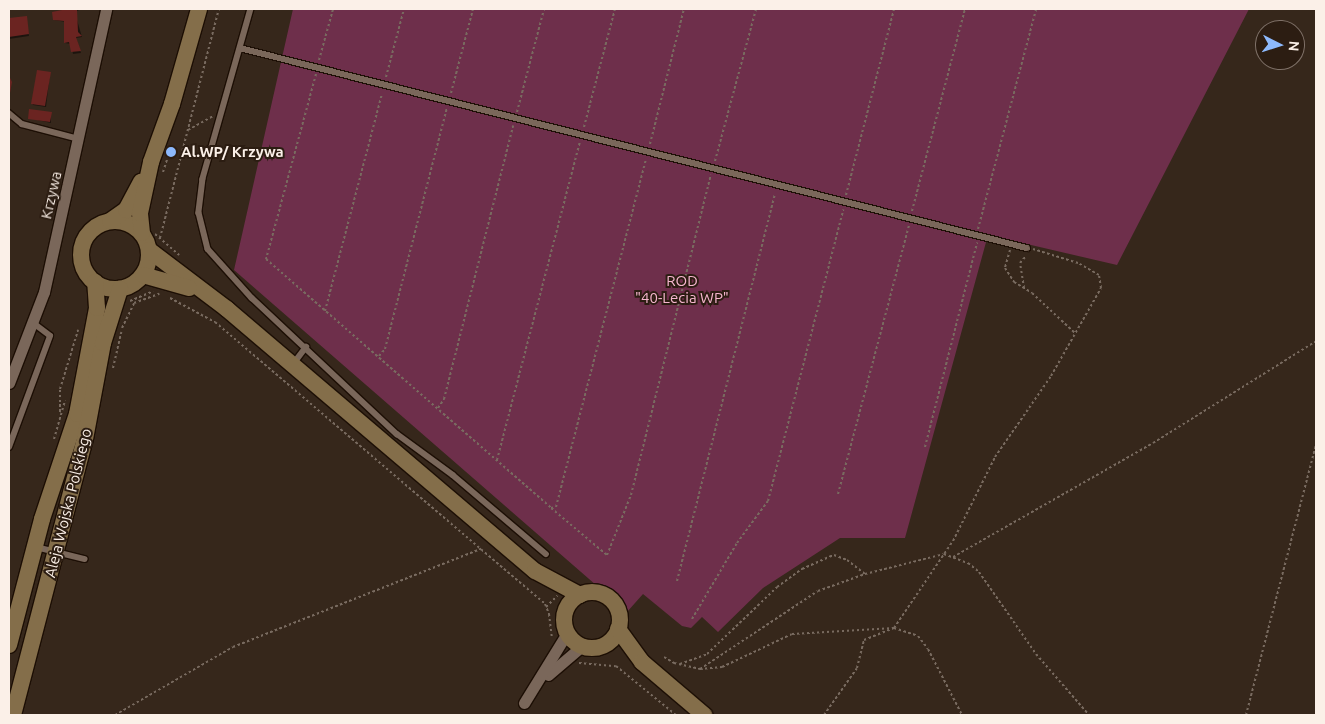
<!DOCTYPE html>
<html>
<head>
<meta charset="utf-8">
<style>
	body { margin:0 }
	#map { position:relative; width:1325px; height:724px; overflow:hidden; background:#36271b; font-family:Ubuntu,sans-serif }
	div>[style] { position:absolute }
	.green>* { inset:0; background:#6e2f4b }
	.shadow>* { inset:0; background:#0007 }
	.building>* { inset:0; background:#6b2421 }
	.path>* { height:2px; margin-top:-1px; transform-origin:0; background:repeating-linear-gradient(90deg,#796b60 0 2.5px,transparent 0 5px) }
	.roads { filter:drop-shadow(1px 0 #1d0f05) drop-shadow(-1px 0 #1d0f05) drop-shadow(0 1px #1d0f05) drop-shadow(0 -1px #1d0f05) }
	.lane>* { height:5.5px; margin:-2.75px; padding:0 2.75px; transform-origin:2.75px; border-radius:2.75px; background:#7a675a }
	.street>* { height:11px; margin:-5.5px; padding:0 5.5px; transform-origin:5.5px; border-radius:5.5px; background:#7a675a }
	.secondary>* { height:16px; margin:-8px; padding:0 8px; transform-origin:8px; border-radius:8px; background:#846e4a }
	.secondary>.ring { margin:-8px; padding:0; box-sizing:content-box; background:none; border:16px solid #846e4a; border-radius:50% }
	.dots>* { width:14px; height:14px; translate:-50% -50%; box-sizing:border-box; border:2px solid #2c1d12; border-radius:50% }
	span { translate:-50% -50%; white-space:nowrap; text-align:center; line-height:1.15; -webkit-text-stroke:4px #2c1d12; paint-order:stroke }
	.poi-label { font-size:15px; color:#fbf0e8; font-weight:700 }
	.left { translate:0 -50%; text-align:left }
	.street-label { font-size:15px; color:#fbf0e8 }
	.park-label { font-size:15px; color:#f6b6cf }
	.frame { position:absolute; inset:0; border:10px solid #fbf0e8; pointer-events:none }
	.north { position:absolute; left:1255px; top:20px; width:50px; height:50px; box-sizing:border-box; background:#2c1d12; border:1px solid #7f7168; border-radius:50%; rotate:95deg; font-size:14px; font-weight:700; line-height:20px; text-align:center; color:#fbf0e8 }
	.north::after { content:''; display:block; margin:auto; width:18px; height:22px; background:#8db9fc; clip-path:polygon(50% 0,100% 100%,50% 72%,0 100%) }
</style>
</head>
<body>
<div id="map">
	<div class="green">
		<i style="clip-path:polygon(293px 9px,1249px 9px,1117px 265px,988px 235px,905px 538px,840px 538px,763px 588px,718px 632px,702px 617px,691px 628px,682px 626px,643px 594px,627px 612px,234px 270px)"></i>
	</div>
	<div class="shadow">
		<i style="clip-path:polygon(68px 9px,81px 9px,77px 11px,77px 20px,82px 37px,76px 38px,81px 53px,73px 54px,71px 44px,65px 43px,66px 22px,54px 20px)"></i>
		<i style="clip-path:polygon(26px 17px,29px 36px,9px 39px,9px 19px)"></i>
		<i style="clip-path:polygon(50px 73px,46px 107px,33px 105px,32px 103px)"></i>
		<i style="clip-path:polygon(51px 113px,51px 123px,29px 118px)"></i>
	</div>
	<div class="building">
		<i style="clip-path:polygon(67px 9px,77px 9px,78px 32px,82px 36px,76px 37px,81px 51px,71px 52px,69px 42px,64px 43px,64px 21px,53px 20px,52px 12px)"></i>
		<i style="clip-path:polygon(27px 16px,29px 34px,9px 37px,9px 18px)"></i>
		<i style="clip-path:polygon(37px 70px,51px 72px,45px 106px,31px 104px)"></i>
		<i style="clip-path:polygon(9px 76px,12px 82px,10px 93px,9px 93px)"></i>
		<i style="clip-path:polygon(29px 109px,52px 112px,50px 122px,28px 119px)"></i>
	</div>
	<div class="path">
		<i style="left:319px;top:60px;width:53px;rotate:-74.6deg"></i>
		<i style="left:316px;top:74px;width:192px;rotate:105.1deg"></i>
		<i style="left:266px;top:259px;width:378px;rotate:41.1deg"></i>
		<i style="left:551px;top:508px;width:5px;rotate:-11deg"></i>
		<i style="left:556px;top:507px;width:359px;rotate:-75.5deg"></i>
		<i style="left:386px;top:77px;width:70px;rotate:-75.2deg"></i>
		<i style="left:451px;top:93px;width:87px;rotate:-75.3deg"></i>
		<i style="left:517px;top:112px;width:106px;rotate:-75.3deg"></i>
		<i style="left:584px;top:127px;width:122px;rotate:-75.3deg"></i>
		<i style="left:188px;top:130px;width:29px;rotate:-29deg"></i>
		<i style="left:650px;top:144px;width:139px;rotate:-75.9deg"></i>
		<i style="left:715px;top:161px;width:157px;rotate:-74.9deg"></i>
		<i style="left:163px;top:172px;width:16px;rotate:-72deg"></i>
		<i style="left:846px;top:195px;width:192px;rotate:-75.5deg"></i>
		<i style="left:912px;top:211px;width:209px;rotate:-75.3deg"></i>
		<i style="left:978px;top:229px;width:228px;rotate:-75.2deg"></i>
		<i style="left:155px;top:234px;width:32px;rotate:41deg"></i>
		<i style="left:160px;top:238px;width:236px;rotate:-75.6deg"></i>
		<i style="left:1010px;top:250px;width:19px;rotate:106deg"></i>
		<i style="left:1005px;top:268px;width:17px;rotate:57deg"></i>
		<i style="left:1014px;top:282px;width:21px;rotate:31deg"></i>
		<i style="left:1032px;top:293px;width:59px;rotate:42.9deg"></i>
		<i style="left:1024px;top:288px;width:25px;rotate:-99deg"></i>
		<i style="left:1020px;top:263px;width:9px;rotate:-49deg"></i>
		<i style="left:170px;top:298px;width:51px;rotate:28.1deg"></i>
		<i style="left:215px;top:322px;width:434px;rotate:40.5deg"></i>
		<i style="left:545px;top:604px;width:11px;rotate:68deg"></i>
		<i style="left:549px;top:614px;width:24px;rotate:83deg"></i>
		<i style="left:130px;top:301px;width:25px;rotate:-23deg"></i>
		<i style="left:325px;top:311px;width:225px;rotate:-75.3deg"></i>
		<i style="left:122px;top:328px;width:28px;rotate:-64deg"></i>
		<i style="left:134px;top:303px;width:27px;rotate:-20deg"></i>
		<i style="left:379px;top:356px;width:9px;rotate:-49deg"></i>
		<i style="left:385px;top:349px;width:249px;rotate:-75.6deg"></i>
		<i style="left:113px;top:368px;width:37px;rotate:-77deg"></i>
		<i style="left:438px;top:408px;width:11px;rotate:-56deg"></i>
		<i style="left:444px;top:399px;width:282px;rotate:-75.8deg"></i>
		<i style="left:60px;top:412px;width:23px;rotate:-90deg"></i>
		<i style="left:60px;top:389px;width:62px;rotate:-73deg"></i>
		<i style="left:54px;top:439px;width:40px;rotate:-74deg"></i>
		<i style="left:925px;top:447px;width:211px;rotate:-75.7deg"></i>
		<i style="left:497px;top:460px;width:329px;rotate:-75.4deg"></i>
		<i style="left:838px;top:494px;width:278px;rotate:-75.2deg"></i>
		<i style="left:551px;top:508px;width:73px;rotate:40deg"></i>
		<i style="left:607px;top:555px;width:65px;rotate:-68.2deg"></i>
		<i style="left:631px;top:495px;width:330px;rotate:-76deg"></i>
		<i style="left:953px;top:557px;width:230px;rotate:-29.7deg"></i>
		<i style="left:1153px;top:443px;width:192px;rotate:-32deg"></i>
		<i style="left:677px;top:581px;width:400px;rotate:-75.8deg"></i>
		<i style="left:546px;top:607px;width:16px;rotate:-45deg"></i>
		<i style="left:692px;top:619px;width:88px;rotate:-59.4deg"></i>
		<i style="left:737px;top:543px;width:52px;rotate:-53.6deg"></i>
		<i style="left:768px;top:501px;width:301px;rotate:-75.5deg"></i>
		<i style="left:664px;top:657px;width:12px;rotate:31deg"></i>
		<i style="left:674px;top:663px;width:27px;rotate:13deg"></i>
		<i style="left:700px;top:669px;width:22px;rotate:-5deg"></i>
		<i style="left:722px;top:667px;width:77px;rotate:-25.2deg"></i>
		<i style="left:792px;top:634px;width:102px;rotate:-3.4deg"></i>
		<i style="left:894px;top:628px;width:25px;rotate:18deg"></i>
		<i style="left:918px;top:636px;width:16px;rotate:52deg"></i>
		<i style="left:928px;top:649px;width:74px;rotate:62.7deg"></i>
		<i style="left:579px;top:663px;width:37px;rotate:5deg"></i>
		<i style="left:616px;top:666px;width:77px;rotate:39.2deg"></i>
		<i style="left:680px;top:664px;width:29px;rotate:-20deg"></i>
		<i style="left:707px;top:654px;width:97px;rotate:-43.7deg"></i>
		<i style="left:777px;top:587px;width:31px;rotate:-36deg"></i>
		<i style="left:802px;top:569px;width:35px;rotate:-24deg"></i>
		<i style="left:834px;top:555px;width:14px;rotate:21deg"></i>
		<i style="left:847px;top:560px;width:23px;rotate:38deg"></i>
		<i style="left:700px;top:669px;width:141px;rotate:-33.5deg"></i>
		<i style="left:818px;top:591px;width:50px;rotate:-19.9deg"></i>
		<i style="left:865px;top:574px;width:81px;rotate:-14.2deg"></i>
		<i style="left:944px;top:554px;width:26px;rotate:21deg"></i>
		<i style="left:968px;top:563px;width:14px;rotate:39deg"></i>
		<i style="left:979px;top:572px;width:100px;rotate:55.2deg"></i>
		<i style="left:1036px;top:654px;width:81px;rotate:49deg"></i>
		<i style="left:115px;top:715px;width:136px;rotate:-30deg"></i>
		<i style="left:233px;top:647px;width:267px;rotate:-21.6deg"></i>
		<i style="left:824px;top:715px;width:57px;rotate:-54.9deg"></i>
		<i style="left:857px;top:668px;width:29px;rotate:-76deg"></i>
		<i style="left:864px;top:640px;width:32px;rotate:-22deg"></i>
		<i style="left:894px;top:628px;width:105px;rotate:-55.9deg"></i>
		<i style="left:953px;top:541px;width:94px;rotate:-63.4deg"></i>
		<i style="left:995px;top:457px;width:98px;rotate:-55.3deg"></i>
		<i style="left:1051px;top:376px;width:101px;rotate:-60.4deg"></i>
		<i style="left:1101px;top:288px;width:13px;rotate:-99deg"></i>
		<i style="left:1099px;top:275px;width:24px;rotate:-150deg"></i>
		<i style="left:1078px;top:263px;width:47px;rotate:-162.7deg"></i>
		<i style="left:1246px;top:715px;width:280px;rotate:-75.5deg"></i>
	</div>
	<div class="roads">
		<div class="lane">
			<i style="left:251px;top:9px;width:177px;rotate:105.8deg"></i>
			<i style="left:203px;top:179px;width:34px;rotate:97deg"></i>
			<i style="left:199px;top:213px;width:37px;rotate:76deg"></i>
			<i style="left:208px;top:249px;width:66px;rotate:48.1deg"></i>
			<i style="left:252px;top:298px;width:199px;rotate:43.2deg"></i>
			<i style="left:397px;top:434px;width:69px;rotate:36.2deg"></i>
			<i style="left:453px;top:475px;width:122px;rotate:40.3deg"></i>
			<i style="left:240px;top:48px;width:812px;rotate:14.26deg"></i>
			<i style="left:9px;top:113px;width:17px;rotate:40deg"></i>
			<i style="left:22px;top:124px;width:59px;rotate:14.7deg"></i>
			<i style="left:294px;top:363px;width:20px;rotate:-53deg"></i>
			<i style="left:9px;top:447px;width:118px;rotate:-69.7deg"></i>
			<i style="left:50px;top:336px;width:21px;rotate:-143deg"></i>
			<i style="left:36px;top:547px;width:50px;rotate:13.8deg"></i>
		</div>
		<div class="street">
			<i style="left:9px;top:383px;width:97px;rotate:-69deg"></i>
			<i style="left:44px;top:292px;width:290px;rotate:-77.6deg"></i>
			<i style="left:548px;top:675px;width:45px;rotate:-40.5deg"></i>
			<i style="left:524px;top:703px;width:82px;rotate:-58.4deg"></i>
		</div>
		<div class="secondary">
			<i class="ring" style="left:81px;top:221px;width:52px;height:52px"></i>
			<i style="left:110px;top:221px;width:19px;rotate:-35deg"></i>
			<i style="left:126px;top:210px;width:32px;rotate:-62deg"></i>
			<i style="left:142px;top:233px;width:20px;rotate:-96deg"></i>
			<i style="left:140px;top:213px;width:52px;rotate:-77.8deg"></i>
			<i style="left:151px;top:162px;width:62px;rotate:-70.1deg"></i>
			<i style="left:172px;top:104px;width:99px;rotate:-74.1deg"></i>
			<i style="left:149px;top:250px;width:98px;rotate:37.1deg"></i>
			<i style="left:227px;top:309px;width:404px;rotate:40.4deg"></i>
			<i style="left:535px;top:571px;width:51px;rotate:28.1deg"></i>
			<i style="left:143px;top:275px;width:48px;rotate:15.8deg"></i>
			<i class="ring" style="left:564px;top:592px;width:40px;height:40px"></i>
			<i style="left:618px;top:629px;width:41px;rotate:54deg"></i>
			<i style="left:642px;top:662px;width:82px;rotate:40.5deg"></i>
			<i style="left:9px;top:645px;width:130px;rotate:-75.3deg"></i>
			<i style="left:42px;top:519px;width:111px;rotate:-71.6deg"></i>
			<i style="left:77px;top:414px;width:108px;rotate:-79.3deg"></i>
			<i style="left:97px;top:308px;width:26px;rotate:-94deg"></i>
			<i style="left:13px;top:715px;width:285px;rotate:-75.4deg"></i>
			<i style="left:85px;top:439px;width:98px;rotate:-79.4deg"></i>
			<i style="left:103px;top:343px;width:57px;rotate:-72.5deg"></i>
		</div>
	</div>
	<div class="dots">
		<i style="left:171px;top:152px;background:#8db9fc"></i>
	</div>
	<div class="poi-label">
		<span class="left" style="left:181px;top:152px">Al.WP/ Krzywa</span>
	</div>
	<div class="street-label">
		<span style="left:51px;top:195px;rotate:-77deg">Krzywa</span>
		<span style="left:68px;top:503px;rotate:-76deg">Aleja Wojska Polskiego</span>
	</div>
	<div class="park-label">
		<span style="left:682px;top:289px">ROD<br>"40-Lecia WP"</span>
	</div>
	<div class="frame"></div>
	<div class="north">N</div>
</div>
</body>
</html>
